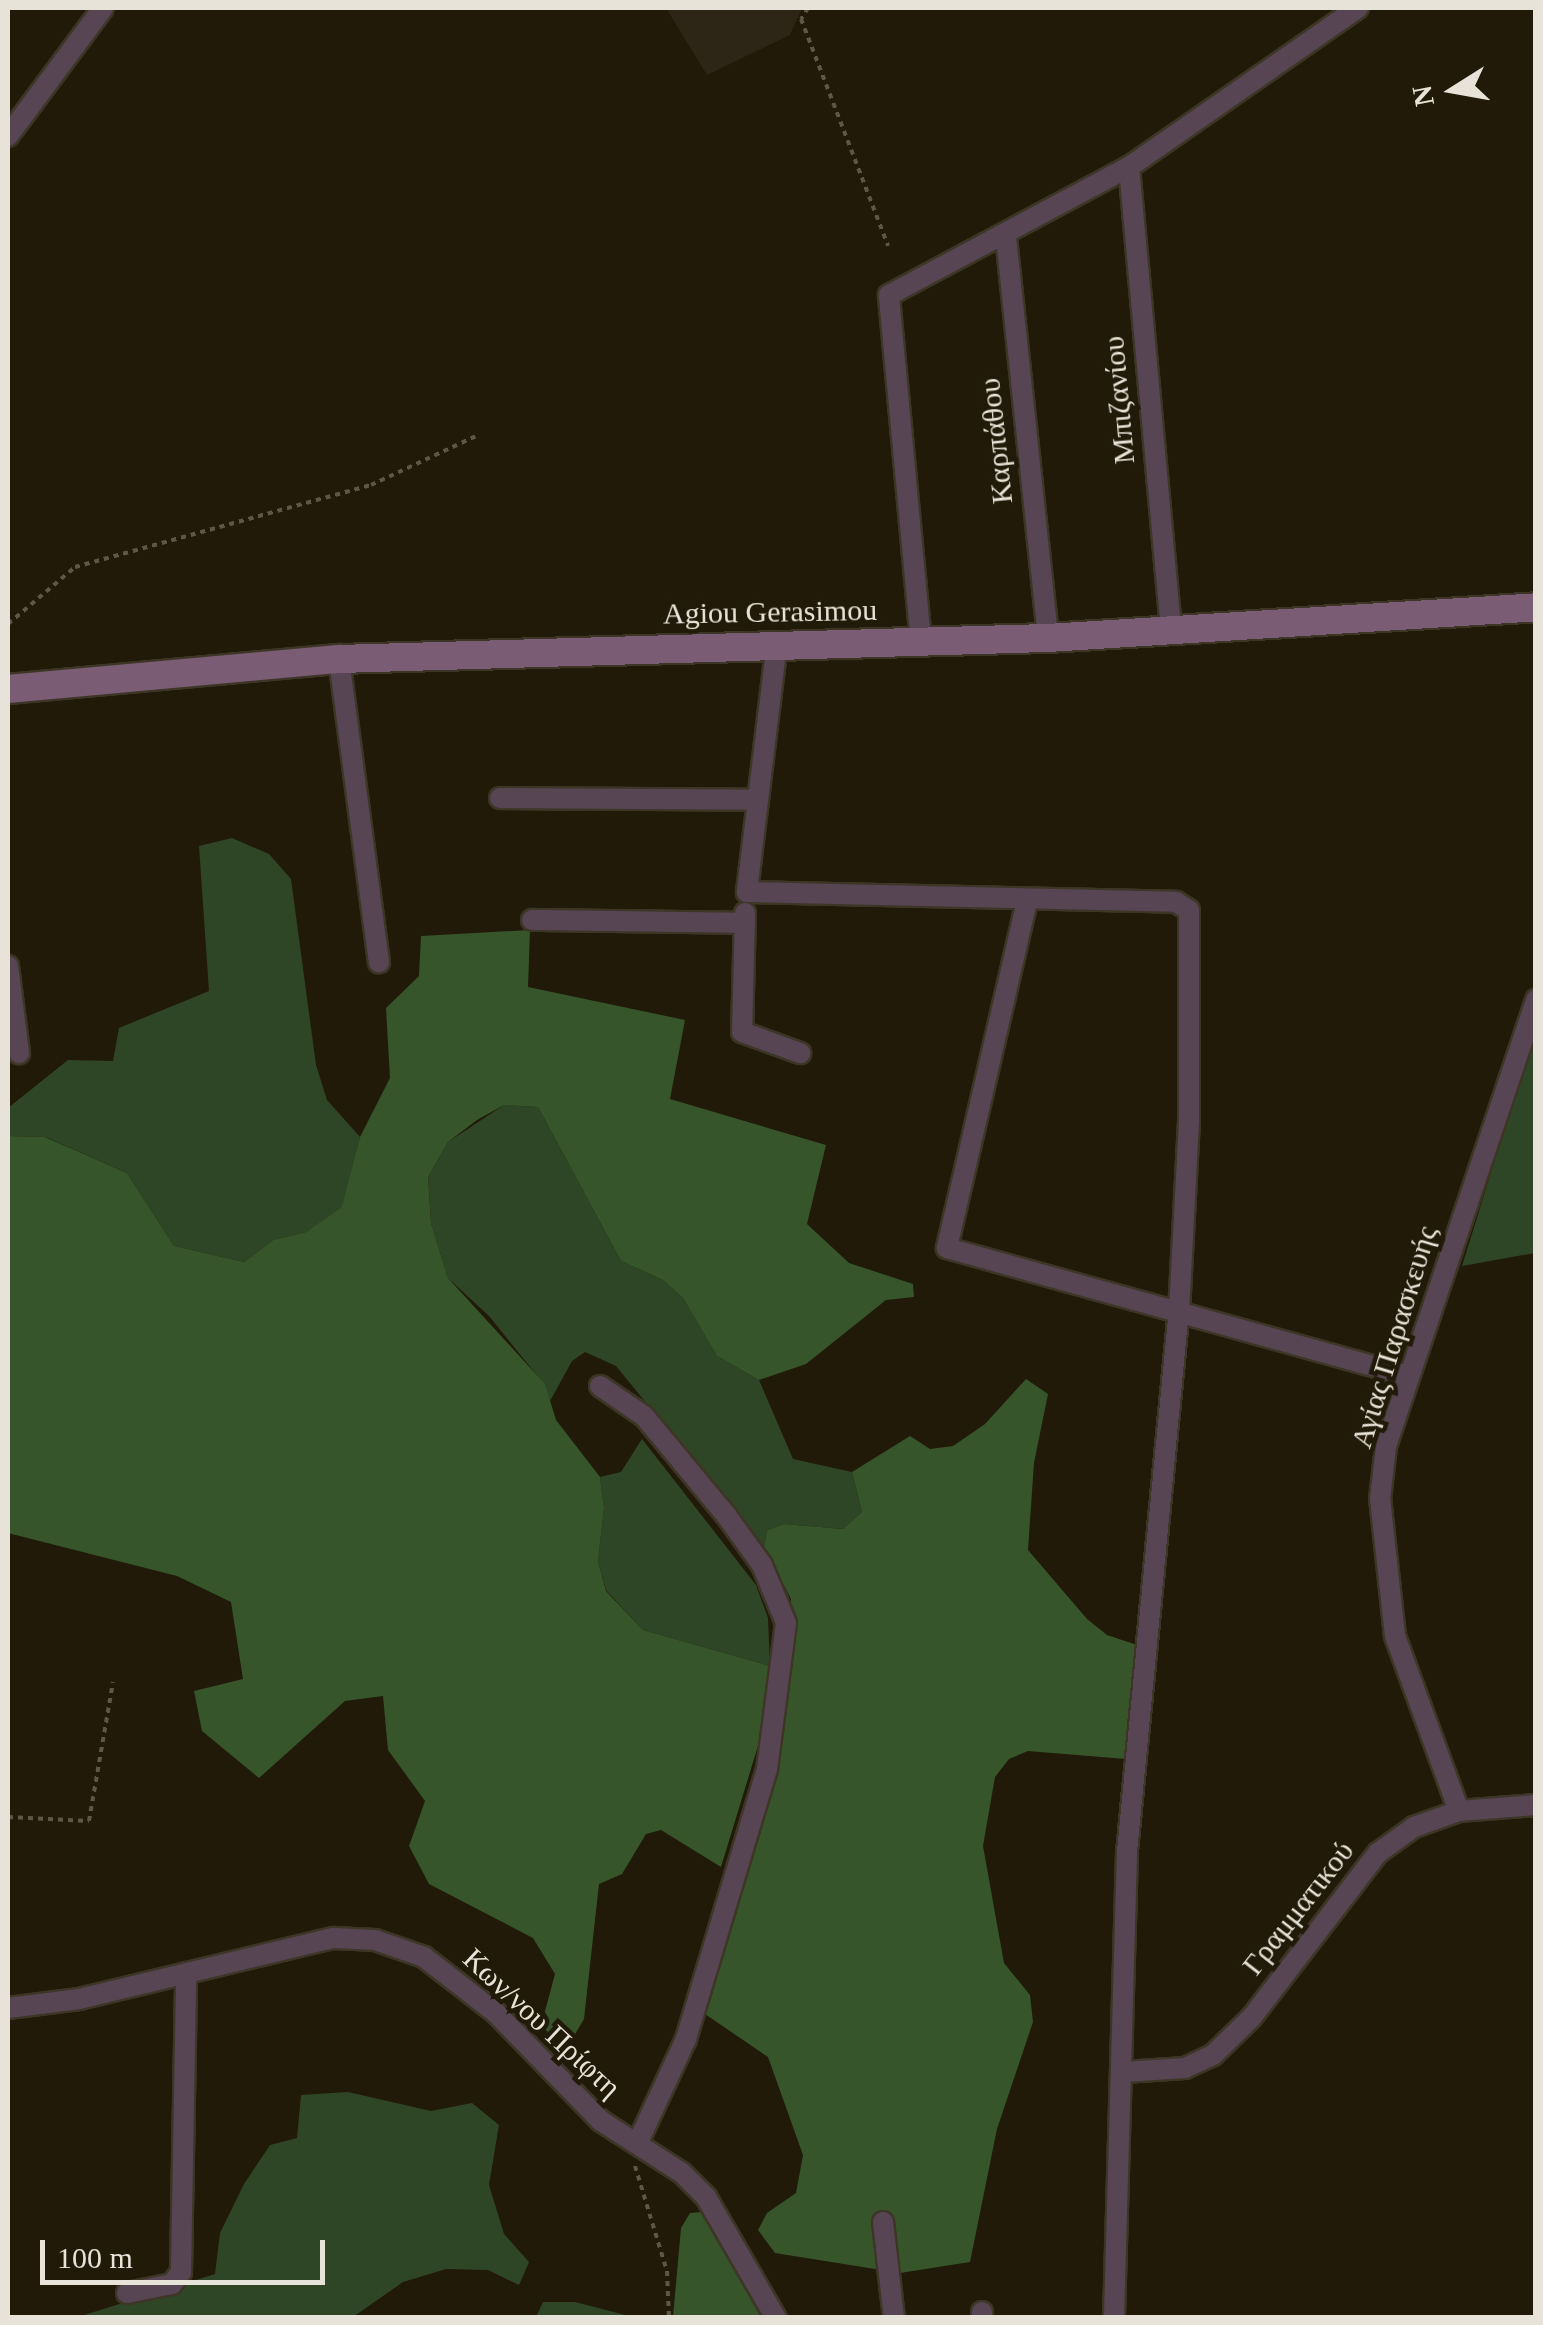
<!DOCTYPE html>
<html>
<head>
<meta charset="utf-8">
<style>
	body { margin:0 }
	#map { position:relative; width:1543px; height:2325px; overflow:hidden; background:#211a09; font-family:Georgia,serif }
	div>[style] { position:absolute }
	.industrial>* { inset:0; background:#2d2515 }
	.green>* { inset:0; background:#2f4626 }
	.forest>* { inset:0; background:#36552a }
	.path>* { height:4px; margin-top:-2px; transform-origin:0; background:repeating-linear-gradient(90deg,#5e5748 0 5px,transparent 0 10px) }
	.roads { filter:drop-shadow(2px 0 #3d3626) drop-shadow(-2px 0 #3d3626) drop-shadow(0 2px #3d3626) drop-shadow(0 -2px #3d3626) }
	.street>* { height:20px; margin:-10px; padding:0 10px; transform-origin:10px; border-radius:10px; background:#584554 }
	.secondary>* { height:28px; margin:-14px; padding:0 14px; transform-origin:14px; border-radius:14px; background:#7a5c74 }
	span { translate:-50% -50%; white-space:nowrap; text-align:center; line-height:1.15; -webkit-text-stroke:9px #211a09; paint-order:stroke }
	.street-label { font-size:30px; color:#e8e3d8 }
	.frame { position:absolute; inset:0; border:10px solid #e8e3d8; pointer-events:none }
	.north { position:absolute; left:1403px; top:40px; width:100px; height:100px; -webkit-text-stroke:8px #211a09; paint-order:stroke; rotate:259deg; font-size:28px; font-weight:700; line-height:40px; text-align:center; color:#e8e3d8 }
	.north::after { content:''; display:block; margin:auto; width:35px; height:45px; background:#e8e3d8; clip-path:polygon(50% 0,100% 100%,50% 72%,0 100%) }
	.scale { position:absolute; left:40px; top:2240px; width:285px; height:45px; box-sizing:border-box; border:5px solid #e8e3d8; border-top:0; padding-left:12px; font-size:30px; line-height:35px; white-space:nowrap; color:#e8e3d8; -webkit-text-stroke:8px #211a09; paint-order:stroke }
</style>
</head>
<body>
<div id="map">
	<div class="industrial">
		<i style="clip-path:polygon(666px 8px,802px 8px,790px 35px,707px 75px)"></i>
	</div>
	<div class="green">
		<i style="clip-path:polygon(232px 838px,269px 854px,291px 879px,316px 1065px,327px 1100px,360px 1137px,343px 1207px,306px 1232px,273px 1240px,244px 1262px,174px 1246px,127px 1173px,46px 1137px,8px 1136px,8px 1108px,68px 1060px,113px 1061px,119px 1028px,209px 991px,199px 846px)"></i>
		<i style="clip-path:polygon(1535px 1031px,1535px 1253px,1462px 1266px)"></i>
		<i style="clip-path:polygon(504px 1105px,538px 1107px,621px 1261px,663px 1280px,683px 1298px,717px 1356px,759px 1380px,793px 1459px,852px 1472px,862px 1512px,843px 1529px,784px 1524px,767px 1530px,764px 1547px,616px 1366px,585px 1352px,572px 1361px,550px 1401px,544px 1384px,489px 1316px,448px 1278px,431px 1223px,428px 1177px,448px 1142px)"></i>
		<i style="clip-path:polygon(642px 1439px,756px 1585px,768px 1618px,770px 1666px,643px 1630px,606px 1590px,598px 1561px,604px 1508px,600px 1477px,621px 1472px)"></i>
		<i style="clip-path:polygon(348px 2092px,431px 2111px,472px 2103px,499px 2125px,489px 2185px,504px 2234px,529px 2262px,519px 2285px,488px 2270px,446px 2269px,403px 2282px,353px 2317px,75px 2318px,215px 2274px,220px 2233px,244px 2184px,270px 2145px,297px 2138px,301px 2095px)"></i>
		<i style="clip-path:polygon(543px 2302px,575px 2302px,633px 2317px,536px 2317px)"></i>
	</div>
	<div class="forest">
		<i style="clip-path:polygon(530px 930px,528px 987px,685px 1020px,670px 1099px,826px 1145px,807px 1224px,849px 1263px,913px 1284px,914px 1297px,886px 1300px,806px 1364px,759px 1380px,717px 1356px,683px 1298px,663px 1280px,621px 1261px,538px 1107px,504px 1105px,477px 1120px,448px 1142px,428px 1177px,431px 1223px,448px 1278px,545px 1384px,556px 1420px,600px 1477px,604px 1508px,598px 1561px,606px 1591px,643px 1630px,770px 1666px,765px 1723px,721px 1867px,661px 1830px,646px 1834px,622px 1874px,599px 1884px,584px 2019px,567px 2048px,541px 2026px,555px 1974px,533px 1938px,429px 1884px,409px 1846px,425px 1801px,388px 1750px,383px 1696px,345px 1701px,259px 1778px,202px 1731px,194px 1691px,243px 1679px,231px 1602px,177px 1576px,8px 1533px,8px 1136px,45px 1137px,127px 1173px,174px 1246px,244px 1262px,273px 1240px,306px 1232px,342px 1207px,360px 1137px,390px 1078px,386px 1008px,419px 976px,421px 936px)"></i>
		<i style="clip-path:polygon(1026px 1379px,1048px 1394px,1034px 1463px,1028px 1550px,1087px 1619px,1107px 1635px,1137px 1645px,1126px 1759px,1028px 1751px,1009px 1759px,995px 1777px,983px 1846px,1004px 1963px,1030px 1995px,1033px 2022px,997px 2129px,970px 2262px,900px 2273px,775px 2253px,758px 2230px,767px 2213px,796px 2193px,803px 2155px,768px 2057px,702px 2012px,790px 1636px,791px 1599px,764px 1547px,767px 1530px,784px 1524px,843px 1529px,862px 1512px,852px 1472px,910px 1436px,930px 1449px,953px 1446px,985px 1424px)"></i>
		<i style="clip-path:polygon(701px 2212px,711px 2226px,763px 2317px,673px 2317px,681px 2228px,690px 2213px)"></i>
	</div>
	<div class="path">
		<i style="left:808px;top:8px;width:13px;rotate:122deg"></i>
		<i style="left:801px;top:19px;width:243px;rotate:69deg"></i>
		<i style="left:8px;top:624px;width:88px;rotate:-40.4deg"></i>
		<i style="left:75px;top:567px;width:307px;rotate:-15.5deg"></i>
		<i style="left:371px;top:485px;width:118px;rotate:-25deg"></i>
		<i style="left:8px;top:1817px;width:81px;rotate:2.8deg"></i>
		<i style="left:89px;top:1821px;width:141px;rotate:-80.2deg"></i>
		<i style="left:635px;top:2166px;width:110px;rotate:73.1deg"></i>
		<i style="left:667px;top:2271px;width:47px;rotate:87.6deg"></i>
	</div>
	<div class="roads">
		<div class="street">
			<i style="left:8px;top:136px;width:159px;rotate:-53.4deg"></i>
			<i style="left:1129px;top:167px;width:463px;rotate:84.8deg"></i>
			<i style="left:1006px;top:237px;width:403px;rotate:84deg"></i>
			<i style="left:921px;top:642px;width:348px;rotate:-95.3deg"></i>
			<i style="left:889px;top:295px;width:272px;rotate:-28.1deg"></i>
			<i style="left:1129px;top:167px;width:279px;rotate:-34.8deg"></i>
			<i style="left:777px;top:643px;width:251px;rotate:96.9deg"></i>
			<i style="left:747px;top:892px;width:429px;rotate:1.3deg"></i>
			<i style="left:1176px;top:902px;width:15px;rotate:32deg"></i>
			<i style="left:1189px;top:910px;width:211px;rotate:90deg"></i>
			<i style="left:1189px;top:1121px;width:188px;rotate:93deg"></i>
			<i style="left:1179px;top:1309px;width:545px;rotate:95.47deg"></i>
			<i style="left:1127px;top:1852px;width:466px;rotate:91.6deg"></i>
			<i style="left:339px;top:659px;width:306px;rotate:82.5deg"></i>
			<i style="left:500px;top:798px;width:256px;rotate:0.4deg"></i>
			<i style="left:1027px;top:901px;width:356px;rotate:103deg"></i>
			<i style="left:947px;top:1248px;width:478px;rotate:15.5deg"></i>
			<i style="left:745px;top:913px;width:119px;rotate:91.4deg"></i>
			<i style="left:742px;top:1032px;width:62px;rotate:19.9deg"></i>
			<i style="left:532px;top:920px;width:213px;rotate:0.8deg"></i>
			<i style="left:8px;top:966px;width:88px;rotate:82.8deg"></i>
			<i style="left:600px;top:1386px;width:53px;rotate:34.3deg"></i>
			<i style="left:644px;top:1416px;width:129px;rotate:50.4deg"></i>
			<i style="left:726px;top:1515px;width:62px;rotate:54.2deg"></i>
			<i style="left:762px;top:1565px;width:63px;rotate:67.5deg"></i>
			<i style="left:786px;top:1623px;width:147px;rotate:97.4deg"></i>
			<i style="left:767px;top:1769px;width:282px;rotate:106.7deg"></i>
			<i style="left:686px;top:2039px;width:114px;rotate:115deg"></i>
			<i style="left:1459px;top:1811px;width:186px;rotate:-110.1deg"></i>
			<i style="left:1395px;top:1636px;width:138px;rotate:-96.2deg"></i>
			<i style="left:1380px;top:1499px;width:53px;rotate:-83.5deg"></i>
			<i style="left:1386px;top:1446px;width:471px;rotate:-71.4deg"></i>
			<i style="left:8px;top:2008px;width:72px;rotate:-7.2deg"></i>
			<i style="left:79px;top:1999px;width:262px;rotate:-13.5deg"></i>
			<i style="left:334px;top:1938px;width:41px;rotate:2.8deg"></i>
			<i style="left:375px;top:1940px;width:52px;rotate:19.1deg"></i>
			<i style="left:424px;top:1957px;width:91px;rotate:37.9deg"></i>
			<i style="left:496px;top:2013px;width:151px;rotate:45.8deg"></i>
			<i style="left:601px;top:2121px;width:96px;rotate:32.7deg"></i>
			<i style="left:682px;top:2173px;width:34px;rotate:45deg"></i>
			<i style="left:706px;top:2197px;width:140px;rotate:60deg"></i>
			<i style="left:1124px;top:2072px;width:61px;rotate:-3.8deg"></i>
			<i style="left:1185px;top:2068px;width:31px;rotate:-25deg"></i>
			<i style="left:1213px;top:2055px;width:54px;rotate:-44.3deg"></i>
			<i style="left:1252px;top:2017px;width:207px;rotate:-52.5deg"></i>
			<i style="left:1378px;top:1853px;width:44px;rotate:-35.8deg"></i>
			<i style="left:1414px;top:1827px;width:48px;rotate:-19.6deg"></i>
			<i style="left:1459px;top:1811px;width:77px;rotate:-4.5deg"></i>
			<i style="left:883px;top:2222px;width:97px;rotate:83.5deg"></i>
			<i style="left:127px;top:2293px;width:46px;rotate:-11.3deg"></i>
			<i style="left:172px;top:2284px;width:15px;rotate:-53deg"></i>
			<i style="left:181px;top:2272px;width:299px;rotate:-89deg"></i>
			<i style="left:982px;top:2318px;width:6px;rotate:-90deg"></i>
		</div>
		<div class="secondary">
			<i style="left:8px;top:689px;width:332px;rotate:-5.2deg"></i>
			<i style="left:339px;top:659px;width:709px;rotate:-1.7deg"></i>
			<i style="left:1048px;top:638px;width:489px;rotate:-3.6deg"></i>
		</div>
	</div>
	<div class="street-label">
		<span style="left:1119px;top:400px;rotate:-95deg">Μπιζανίου</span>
		<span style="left:996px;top:441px;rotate:-96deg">Καρπάθου</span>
		<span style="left:770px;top:612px;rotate:-1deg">Agiou Gerasimou</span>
		<span style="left:1394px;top:1337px;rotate:-73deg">Αγίας Παρασκευής</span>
		<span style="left:1298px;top:1908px;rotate:-52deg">Γραμματικού</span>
		<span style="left:542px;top:2023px;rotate:43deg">Κων/νου Πρίφτη</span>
	</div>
	<div class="frame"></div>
	<div class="north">N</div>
	<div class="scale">100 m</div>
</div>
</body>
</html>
